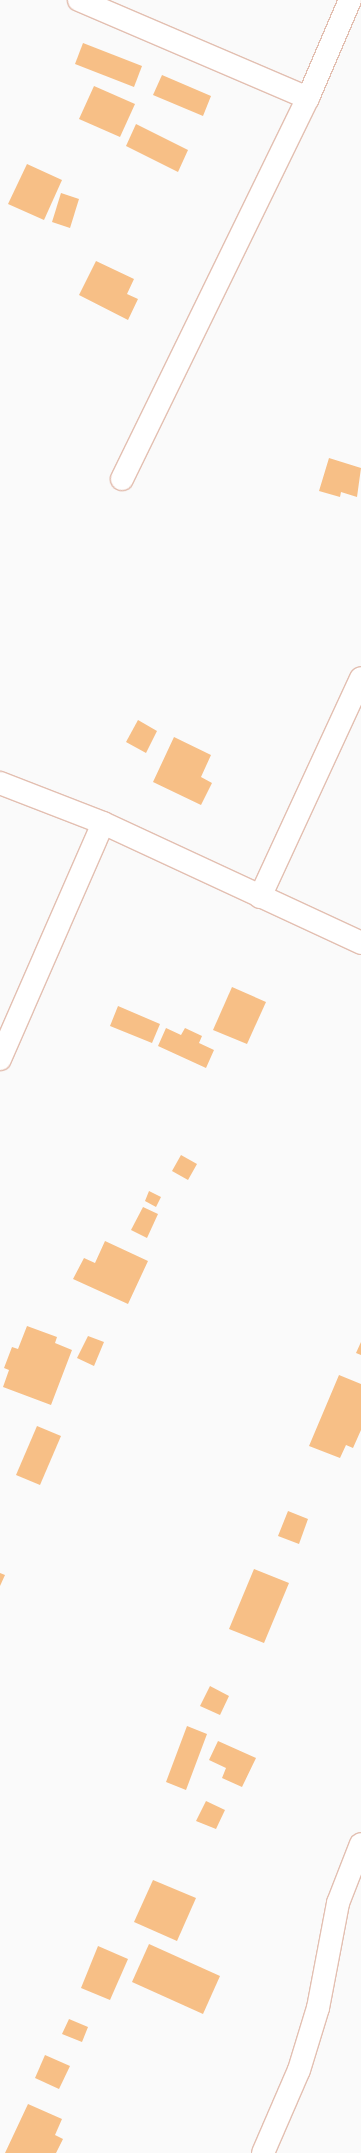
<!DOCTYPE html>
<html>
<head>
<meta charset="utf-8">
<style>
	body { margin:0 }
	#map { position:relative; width:361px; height:2153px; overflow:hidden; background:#fafafa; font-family:Literata,serif }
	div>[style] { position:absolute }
	.building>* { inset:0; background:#f7bf86 }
	.roads { filter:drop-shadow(1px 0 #e3bfb1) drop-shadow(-1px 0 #e3bfb1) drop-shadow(0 1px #e3bfb1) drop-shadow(0 -1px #e3bfb1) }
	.minor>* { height:22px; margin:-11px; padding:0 11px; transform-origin:11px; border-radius:11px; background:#fff }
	span { translate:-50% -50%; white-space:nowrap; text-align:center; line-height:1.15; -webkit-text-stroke:3px #fff; paint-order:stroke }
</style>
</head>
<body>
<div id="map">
	<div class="building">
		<i style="clip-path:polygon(83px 43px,142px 66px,134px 87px,75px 64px)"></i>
		<i style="clip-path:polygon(162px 75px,211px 96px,203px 116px,153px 95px)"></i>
		<i style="clip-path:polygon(94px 86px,135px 104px,120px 137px,79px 119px)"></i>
		<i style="clip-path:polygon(136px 124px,188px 150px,178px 172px,126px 146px)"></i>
		<i style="clip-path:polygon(27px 164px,62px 180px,44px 220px,8px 204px)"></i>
		<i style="clip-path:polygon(61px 193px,79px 199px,70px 228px,52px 222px)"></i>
		<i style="clip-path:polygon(96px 261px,134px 279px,127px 294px,138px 299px,128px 320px,79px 295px)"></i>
		<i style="clip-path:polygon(329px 458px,361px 468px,357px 497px,341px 492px,340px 497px,319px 491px)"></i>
		<i style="clip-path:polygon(138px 720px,157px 731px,146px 753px,126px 742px)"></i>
		<i style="clip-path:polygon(174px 737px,211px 755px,201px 777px,212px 783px,201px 805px,153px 782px)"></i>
		<i style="clip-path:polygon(232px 987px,266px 1002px,247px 1044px,213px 1030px)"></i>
		<i style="clip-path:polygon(118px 1006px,160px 1024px,152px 1043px,110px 1026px)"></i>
		<i style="clip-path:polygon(166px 1028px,181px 1035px,185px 1028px,202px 1036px,199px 1043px,214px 1050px,206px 1068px,158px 1046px)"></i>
		<i style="clip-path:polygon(181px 1155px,197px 1164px,188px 1180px,172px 1171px)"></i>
		<i style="clip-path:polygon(149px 1191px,161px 1197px,156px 1207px,145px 1201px)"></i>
		<i style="clip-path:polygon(143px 1207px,158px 1214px,147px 1238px,131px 1230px)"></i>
		<i style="clip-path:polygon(105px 1241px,148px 1261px,128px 1304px,73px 1279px,84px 1258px,95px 1263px)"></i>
		<i style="clip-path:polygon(27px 1326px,57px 1337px,55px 1343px,72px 1350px,51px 1405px,3px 1387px,9px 1370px,4px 1368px,12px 1347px,18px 1349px)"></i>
		<i style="clip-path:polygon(88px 1336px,104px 1342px,94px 1366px,77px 1358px)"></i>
		<i style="clip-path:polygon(361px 1342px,361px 1355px,356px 1353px)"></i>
		<i style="clip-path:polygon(339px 1375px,361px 1384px,361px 1430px,353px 1448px,346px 1445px,340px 1458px,309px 1446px)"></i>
		<i style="clip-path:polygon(37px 1426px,61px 1436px,40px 1485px,16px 1475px)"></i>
		<i style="clip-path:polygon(288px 1511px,308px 1519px,299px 1544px,278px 1536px)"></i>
		<i style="clip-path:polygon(254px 1569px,289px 1583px,264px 1643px,229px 1629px)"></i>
		<i style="clip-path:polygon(0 1573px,5px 1575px,0 1586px)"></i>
		<i style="clip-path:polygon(210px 1686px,229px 1696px,220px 1715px,200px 1706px)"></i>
		<i style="clip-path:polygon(187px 1726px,207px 1734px,186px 1790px,166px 1782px)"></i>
		<i style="clip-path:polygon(218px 1741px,256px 1758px,242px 1787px,222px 1778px,226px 1768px,209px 1760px)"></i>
		<i style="clip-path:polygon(206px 1801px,225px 1810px,216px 1829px,196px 1821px)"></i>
		<i style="clip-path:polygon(153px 1880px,196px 1898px,177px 1941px,134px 1922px)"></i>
		<i style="clip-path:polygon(149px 1944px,220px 1976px,203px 2014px,132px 1982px)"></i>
		<i style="clip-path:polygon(98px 1946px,128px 1959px,110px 2000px,81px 1988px)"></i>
		<i style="clip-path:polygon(69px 2019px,88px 2027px,82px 2042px,62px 2034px)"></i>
		<i style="clip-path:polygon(45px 2055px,70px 2066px,59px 2089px,35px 2078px)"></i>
		<i style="clip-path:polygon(28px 2104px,62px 2119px,55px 2135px,63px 2139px,56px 2153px,5px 2153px)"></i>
	</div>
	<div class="roads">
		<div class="minor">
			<i style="left:79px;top:0;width:249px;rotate:23.2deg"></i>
			<i style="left:122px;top:479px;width:424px;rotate:-64deg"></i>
			<i style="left:308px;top:98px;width:107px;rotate:-66.8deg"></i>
			<i style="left:0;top:783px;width:110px;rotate:21.2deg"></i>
			<i style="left:103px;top:823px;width:285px;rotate:24.9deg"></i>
			<i style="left:260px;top:897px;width:241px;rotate:-65.2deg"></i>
			<i style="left:0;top:1059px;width:257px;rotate:-66.4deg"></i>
			<i style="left:263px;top:2153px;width:90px;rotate:-66.6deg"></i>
			<i style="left:299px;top:2070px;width:65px;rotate:-73deg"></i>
			<i style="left:318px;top:2008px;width:107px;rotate:-79.2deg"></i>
			<i style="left:338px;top:1903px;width:63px;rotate:-68.7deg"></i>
		</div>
	</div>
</div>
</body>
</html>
